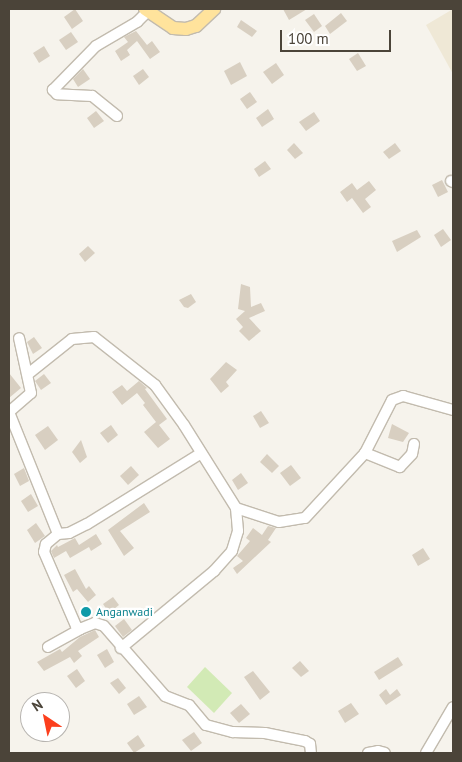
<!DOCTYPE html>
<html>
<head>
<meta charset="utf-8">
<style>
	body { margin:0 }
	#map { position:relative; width:462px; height:762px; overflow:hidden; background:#f6f3ec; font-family:"PT Sans",sans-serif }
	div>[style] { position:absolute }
	.education>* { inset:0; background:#efe8d6 }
	.green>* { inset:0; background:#d2eab5 }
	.building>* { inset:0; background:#d8cfc1 }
	.roads { filter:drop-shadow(1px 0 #c2bbae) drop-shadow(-1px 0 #c2bbae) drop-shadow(0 1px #c2bbae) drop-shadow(0 -1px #c2bbae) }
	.minor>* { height:10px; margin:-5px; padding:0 5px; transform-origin:5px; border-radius:5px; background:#fff }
	.major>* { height:12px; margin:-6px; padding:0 6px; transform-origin:6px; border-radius:6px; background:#ffe39c }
	.dots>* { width:14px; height:14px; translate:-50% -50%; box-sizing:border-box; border:2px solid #fff; border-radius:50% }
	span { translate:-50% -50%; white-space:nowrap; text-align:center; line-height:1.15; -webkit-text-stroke:4.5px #fff; paint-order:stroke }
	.culture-label { font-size:12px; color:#0d838f }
	.left { translate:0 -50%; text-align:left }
	.frame { position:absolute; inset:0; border:10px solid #4b4439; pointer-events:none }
	.north { position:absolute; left:20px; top:692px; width:50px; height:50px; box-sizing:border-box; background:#fff; border:1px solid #b7b4b0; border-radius:50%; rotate:326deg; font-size:14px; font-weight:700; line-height:20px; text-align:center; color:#4b4439 }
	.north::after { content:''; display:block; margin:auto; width:18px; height:22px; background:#fc3f1d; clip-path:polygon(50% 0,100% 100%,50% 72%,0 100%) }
	.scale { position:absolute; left:280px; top:30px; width:111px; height:22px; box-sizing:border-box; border:2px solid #4b4439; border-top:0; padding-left:6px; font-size:15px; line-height:18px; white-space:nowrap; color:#4b4439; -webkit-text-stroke:4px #fff; paint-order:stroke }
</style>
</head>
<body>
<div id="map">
	<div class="education">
		<i style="clip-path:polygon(453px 9px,453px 74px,426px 25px)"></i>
	</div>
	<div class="green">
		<i style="clip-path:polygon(205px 667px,232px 693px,214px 713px,187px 687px)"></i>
	</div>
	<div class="building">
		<i style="clip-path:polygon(75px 9px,83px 21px,72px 29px,64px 17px)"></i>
		<i style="clip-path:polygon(283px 9px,307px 9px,289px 20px)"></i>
		<i style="clip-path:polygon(341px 13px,347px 21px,330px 34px,325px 26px)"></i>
		<i style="clip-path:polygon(314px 14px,322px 26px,314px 32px,305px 20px)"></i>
		<i style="clip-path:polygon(241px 20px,257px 31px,252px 37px,237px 27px)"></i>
		<i style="clip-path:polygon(136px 31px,147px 45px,152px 41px,160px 52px,150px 59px,137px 41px,127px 50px,130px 55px,121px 61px,115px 51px,128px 42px,124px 37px)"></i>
		<i style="clip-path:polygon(71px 32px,78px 42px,66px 50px,59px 40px)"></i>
		<i style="clip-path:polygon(44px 46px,50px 56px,39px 63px,33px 53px)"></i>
		<i style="clip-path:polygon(358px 53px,366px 66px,357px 71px,349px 59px)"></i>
		<i style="clip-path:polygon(240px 62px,247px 76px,231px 85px,224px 71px)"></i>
		<i style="clip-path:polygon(276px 63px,284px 75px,272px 84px,263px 72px)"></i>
		<i style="clip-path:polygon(83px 69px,90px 79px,78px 87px,73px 79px)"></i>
		<i style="clip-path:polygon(143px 69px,149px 77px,139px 85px,133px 76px)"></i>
		<i style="clip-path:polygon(250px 92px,257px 102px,247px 109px,240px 99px)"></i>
		<i style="clip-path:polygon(268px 109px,274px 119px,262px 127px,256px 118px)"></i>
		<i style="clip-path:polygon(96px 111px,104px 121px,94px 128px,87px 118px)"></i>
		<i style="clip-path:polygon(314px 112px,320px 121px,306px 131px,299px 122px)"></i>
		<i style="clip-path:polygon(294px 143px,303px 153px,295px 159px,287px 150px)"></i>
		<i style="clip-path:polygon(395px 143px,401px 151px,389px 159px,383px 152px)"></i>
		<i style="clip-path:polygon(265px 161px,271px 169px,259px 177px,254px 169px)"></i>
		<i style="clip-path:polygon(442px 180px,448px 192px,438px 197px,432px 185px)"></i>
		<i style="clip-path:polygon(369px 181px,376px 190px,365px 199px,371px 207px,363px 213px,352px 198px,347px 202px,340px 192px,352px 183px,357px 190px)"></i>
		<i style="clip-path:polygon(443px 229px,451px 240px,441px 247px,434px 235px)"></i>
		<i style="clip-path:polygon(417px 230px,421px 237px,397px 252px,392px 241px)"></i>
		<i style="clip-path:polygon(88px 246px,95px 253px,85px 262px,79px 254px)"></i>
		<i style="clip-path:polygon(241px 284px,250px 287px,251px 307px,261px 303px,265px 311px,249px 318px,261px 331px,249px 341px,239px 331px,243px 327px,236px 319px,245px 311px,238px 309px)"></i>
		<i style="clip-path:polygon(191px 294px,196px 302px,188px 308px,184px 307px,179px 300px)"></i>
		<i style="clip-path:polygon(34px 337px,42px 348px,33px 354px,27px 342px)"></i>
		<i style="clip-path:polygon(226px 362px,237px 370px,226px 382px,229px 386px,221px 393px,210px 379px)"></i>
		<i style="clip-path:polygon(9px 373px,21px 388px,9px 398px)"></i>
		<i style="clip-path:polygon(44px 374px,51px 383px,41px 390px,35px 381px)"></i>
		<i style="clip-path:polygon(139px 381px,147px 388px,145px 389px,167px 419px,159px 425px,170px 439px,158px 448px,144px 432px,156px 422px,143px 405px,145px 403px,137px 393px,122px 405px,112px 392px,122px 385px,127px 391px)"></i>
		<i style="clip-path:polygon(261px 411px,269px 423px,260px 428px,253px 416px)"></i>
		<i style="clip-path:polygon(392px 424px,409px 433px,403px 442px,388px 438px)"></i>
		<i style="clip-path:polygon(111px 425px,118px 435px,108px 443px,100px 433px)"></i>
		<i style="clip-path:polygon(48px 426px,58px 440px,45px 450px,35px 435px)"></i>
		<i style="clip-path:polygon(81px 440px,87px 457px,80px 463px,72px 452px)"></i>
		<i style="clip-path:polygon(267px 454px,279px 466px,272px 473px,260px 462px)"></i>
		<i style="clip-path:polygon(291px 465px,301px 478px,290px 486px,280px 473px)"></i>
		<i style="clip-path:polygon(131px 466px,139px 475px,128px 485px,120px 476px)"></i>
		<i style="clip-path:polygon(24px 468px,29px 481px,20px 486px,14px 474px)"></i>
		<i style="clip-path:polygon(241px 473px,248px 483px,238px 490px,232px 480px)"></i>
		<i style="clip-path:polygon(31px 494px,38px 506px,28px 512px,21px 501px)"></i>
		<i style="clip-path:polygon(144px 503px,150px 512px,120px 531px,134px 548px,124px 556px,108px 530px)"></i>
		<i style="clip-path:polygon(36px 523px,45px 536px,35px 543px,27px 530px)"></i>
		<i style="clip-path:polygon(268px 526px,276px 528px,268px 540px,271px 542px,237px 574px,233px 568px,243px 561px,237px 556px,250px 541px,246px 538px,253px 528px,262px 535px)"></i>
		<i style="clip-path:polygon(96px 534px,102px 544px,91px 551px,89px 547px,70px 558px,66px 551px,54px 558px,51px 551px,57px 545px,58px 547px,75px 538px,79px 545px)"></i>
		<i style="clip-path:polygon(423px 548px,430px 559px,418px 566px,412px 555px)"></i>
		<i style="clip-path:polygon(75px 569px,86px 589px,89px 586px,96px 595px,88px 602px,77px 589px,73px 592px,64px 575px)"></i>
		<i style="clip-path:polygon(113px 597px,119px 605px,109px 613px,103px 604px)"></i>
		<i style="clip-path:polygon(124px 619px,132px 630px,123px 637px,115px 626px)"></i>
		<i style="clip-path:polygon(95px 630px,99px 637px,78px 651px,82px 656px,74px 663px,70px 657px,44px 671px,37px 662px,60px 649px,62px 652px,80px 637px)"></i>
		<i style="clip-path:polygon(107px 649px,114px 662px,105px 668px,97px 655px)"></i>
		<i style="clip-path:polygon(398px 657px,403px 665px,379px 680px,374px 672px)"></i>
		<i style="clip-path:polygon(300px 661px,309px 671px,301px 677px,292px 668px)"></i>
		<i style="clip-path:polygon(77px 669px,85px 681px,76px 688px,67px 676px)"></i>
		<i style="clip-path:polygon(253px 671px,270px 692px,260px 700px,244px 677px)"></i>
		<i style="clip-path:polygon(118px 678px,126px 688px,119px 694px,110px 683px)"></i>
		<i style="clip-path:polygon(386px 689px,390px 695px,397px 689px,401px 695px,386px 705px,379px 695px)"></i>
		<i style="clip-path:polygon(139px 696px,147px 707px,134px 715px,127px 704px)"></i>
		<i style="clip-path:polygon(351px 703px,359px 714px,345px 723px,338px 711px)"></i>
		<i style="clip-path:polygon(241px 704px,250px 714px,239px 723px,230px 713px)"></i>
		<i style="clip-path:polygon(194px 732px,202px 743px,191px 751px,182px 740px)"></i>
		<i style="clip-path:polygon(138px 735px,145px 746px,134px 753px,127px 743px)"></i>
	</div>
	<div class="roads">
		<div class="minor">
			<i style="left:117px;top:116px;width:32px;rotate:-141deg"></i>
			<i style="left:92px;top:96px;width:35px;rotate:-177deg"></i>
			<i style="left:57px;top:94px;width:6px;rotate:-135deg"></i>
			<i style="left:53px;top:90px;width:62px;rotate:-45.7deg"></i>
			<i style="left:96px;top:46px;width:48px;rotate:-30.3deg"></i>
			<i style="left:137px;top:22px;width:16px;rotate:-45deg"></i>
			<i style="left:451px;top:181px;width:2px;rotate:27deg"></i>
			<i style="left:28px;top:374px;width:56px;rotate:-38.5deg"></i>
			<i style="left:72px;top:339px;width:22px;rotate:-5deg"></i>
			<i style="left:94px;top:337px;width:78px;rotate:38.2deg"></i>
			<i style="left:155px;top:385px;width:49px;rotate:54.1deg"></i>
			<i style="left:184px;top:425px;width:98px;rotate:57.9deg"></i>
			<i style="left:236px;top:508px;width:23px;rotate:85deg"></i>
			<i style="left:238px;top:531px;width:21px;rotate:107deg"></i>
			<i style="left:232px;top:551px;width:27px;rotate:132deg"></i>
			<i style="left:214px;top:571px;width:121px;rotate:140.4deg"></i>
			<i style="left:9px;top:412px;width:131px;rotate:68.1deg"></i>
			<i style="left:58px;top:534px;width:16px;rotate:140deg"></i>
			<i style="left:46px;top:544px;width:8px;rotate:104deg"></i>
			<i style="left:44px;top:552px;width:81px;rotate:66.6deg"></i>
			<i style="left:76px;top:626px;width:5px;rotate:37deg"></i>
			<i style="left:80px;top:629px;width:16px;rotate:-22deg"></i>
			<i style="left:95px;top:623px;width:9px;rotate:18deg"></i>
			<i style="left:104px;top:626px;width:93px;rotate:48.9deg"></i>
			<i style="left:165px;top:696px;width:26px;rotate:21deg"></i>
			<i style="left:189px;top:705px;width:26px;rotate:50deg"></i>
			<i style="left:206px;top:725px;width:28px;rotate:15deg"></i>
			<i style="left:233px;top:732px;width:32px;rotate:2deg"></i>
			<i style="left:265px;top:733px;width:41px;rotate:11.3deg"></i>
			<i style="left:305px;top:741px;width:6px;rotate:31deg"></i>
			<i style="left:310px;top:744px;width:9px;rotate:84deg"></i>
			<i style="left:9px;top:412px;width:29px;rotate:-41deg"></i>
			<i style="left:31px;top:393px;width:56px;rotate:-102.3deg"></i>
			<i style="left:414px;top:444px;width:10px;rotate:101deg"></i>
			<i style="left:412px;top:454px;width:18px;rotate:133deg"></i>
			<i style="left:400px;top:467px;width:38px;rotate:-158deg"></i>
			<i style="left:365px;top:453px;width:59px;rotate:-63deg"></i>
			<i style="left:392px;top:400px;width:12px;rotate:-20deg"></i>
			<i style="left:403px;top:396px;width:52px;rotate:15.6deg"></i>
			<i style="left:236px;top:508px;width:45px;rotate:18deg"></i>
			<i style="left:279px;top:522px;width:26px;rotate:-9deg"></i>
			<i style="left:305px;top:518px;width:88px;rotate:-47.3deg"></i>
			<i style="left:58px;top:534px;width:11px;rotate:-5deg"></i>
			<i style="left:69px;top:533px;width:20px;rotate:-27deg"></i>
			<i style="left:87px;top:524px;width:133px;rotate:-31.8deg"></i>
			<i style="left:48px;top:647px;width:37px;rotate:-29deg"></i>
			<i style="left:368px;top:753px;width:10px;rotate:-11deg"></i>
			<i style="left:378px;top:751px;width:7px;rotate:16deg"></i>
			<i style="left:426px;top:753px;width:53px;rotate:-59.6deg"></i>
		</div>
		<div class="major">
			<i style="left:145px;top:9px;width:34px;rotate:34deg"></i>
			<i style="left:173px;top:28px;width:13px;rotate:4deg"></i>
			<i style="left:186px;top:29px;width:10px;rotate:-17deg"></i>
			<i style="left:196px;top:26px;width:25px;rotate:-43deg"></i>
		</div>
	</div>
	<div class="dots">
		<i style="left:86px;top:612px;background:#0f9aa8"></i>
	</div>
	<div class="culture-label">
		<span class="left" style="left:96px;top:612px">Anganwadi</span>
	</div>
	<div class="frame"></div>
	<div class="north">N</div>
	<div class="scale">100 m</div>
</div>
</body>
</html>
